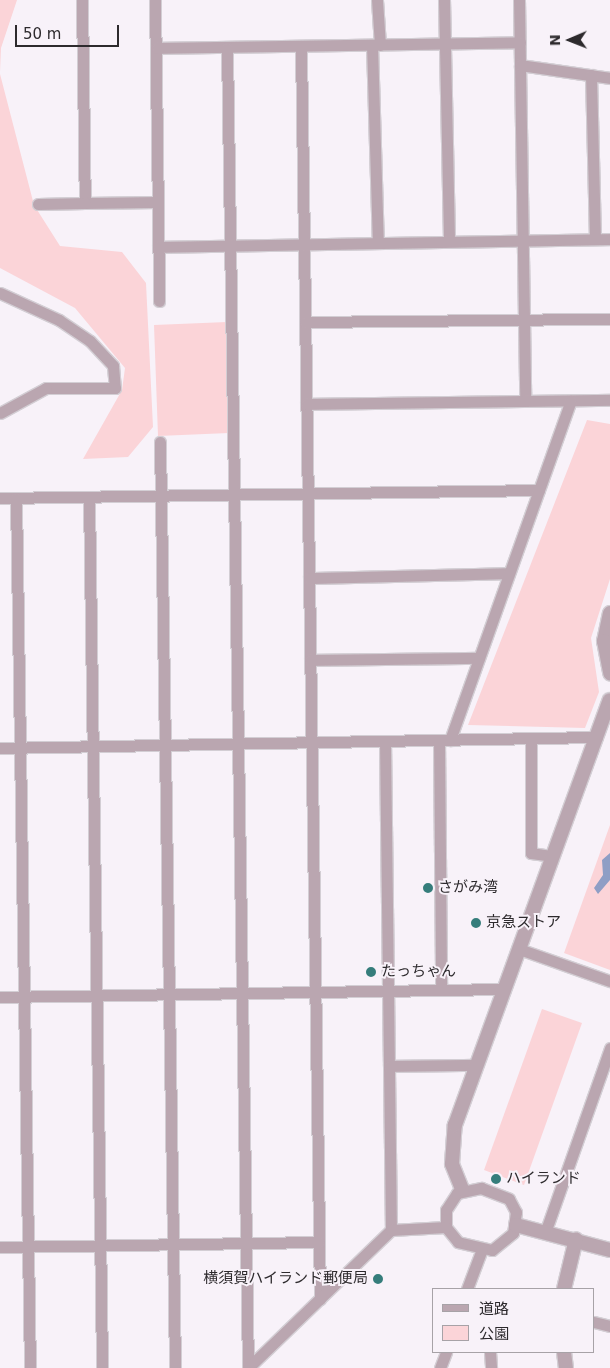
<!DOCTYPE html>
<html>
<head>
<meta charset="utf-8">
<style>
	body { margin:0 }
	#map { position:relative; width:610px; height:1368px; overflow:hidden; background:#f8f2f9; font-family:"DejaVu Sans","Noto Sans JP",sans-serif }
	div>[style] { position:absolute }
	.green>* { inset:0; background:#fbd4d8 }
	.water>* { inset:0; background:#8f9ec5 }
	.roads { filter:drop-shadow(1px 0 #d3ced4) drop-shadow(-1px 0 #d3ced4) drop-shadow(0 1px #d3ced4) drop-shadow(0 -1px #d3ced4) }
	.minor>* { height:11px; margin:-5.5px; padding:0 5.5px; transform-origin:5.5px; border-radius:5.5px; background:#baa6b0 }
	.tertiary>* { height:14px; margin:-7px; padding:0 7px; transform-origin:7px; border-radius:7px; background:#baa6b0 }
	.dots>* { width:14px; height:14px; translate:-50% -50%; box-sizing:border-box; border:2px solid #f8f2f9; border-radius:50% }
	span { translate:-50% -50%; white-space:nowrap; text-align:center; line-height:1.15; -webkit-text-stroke:4px #f8f2f9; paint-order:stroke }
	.poi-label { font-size:15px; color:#2d2a2d }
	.left { translate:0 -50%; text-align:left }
	.right { translate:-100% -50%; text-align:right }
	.legend { position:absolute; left:432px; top:1288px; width:162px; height:65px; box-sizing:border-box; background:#f8f2f9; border:1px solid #a7a2a7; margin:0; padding:6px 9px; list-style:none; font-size:15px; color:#2d2a2d }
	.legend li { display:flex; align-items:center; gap:10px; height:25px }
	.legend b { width:25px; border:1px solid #a7a2a7 }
	.north { position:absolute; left:545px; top:15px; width:50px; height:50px; -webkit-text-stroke:4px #f8f2f9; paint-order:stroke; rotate:269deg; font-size:14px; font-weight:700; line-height:20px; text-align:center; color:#2d2a2d }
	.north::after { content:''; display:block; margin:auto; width:18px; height:22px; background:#2d2a2d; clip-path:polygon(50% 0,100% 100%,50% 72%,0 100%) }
	.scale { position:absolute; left:15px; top:25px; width:104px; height:22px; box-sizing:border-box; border:2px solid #2d2a2d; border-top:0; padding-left:6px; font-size:15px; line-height:18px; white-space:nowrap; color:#2d2a2d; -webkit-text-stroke:4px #f8f2f9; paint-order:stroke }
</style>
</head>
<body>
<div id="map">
	<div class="green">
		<i style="clip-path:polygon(0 0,17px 0,1px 48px,0 72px)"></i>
		<i style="clip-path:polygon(0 74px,34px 205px,60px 246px,122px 252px,146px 283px,153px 427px,128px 457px,83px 459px,122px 390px,125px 368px,75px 308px,0 268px)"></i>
		<i style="clip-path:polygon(227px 322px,229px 433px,158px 436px,154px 325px)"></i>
		<i style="clip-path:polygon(587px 420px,610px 424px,610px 579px,591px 638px,599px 692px,585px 728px,468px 725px)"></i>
		<i style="clip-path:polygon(610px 825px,610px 970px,564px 953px)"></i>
		<i style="clip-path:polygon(542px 1009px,582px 1023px,524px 1185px,484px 1170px)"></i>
	</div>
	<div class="water">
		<i style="clip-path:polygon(610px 853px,610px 880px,598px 894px,594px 888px,603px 875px,602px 860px)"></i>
	</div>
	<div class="roads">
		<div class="minor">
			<i style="left:82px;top:0;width:203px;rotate:89.2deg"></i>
			<i style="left:85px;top:203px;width:72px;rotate:-0.8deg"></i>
			<i style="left:155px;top:0;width:301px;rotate:89.2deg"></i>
			<i style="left:377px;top:0;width:45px;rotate:86.2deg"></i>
			<i style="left:444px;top:0;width:241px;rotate:88.8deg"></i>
			<i style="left:519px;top:0;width:401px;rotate:89.1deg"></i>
			<i style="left:372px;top:45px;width:198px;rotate:88.3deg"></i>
			<i style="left:301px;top:47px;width:1252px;rotate:89.13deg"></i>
			<i style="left:157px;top:48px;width:363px;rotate:-0.9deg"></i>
			<i style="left:227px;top:48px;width:1320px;rotate:89.09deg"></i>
			<i style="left:520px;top:65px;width:91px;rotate:8.2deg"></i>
			<i style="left:591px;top:75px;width:164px;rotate:88.6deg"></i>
			<i style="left:38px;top:204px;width:47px;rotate:-1.2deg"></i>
			<i style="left:158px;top:247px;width:452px;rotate:-1deg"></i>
			<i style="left:0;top:293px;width:65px;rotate:24.6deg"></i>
			<i style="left:59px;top:320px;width:37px;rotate:34deg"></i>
			<i style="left:90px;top:341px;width:34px;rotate:47deg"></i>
			<i style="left:113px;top:366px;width:22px;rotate:85deg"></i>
			<i style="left:115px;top:388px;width:69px;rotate:180deg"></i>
			<i style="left:46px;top:388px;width:52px;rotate:151.5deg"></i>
			<i style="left:305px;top:322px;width:305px;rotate:-0.6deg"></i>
			<i style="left:306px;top:404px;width:304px;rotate:-0.8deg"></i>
			<i style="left:160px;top:442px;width:926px;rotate:89.07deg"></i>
			<i style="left:89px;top:497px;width:871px;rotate:89.14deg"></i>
			<i style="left:0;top:498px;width:539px;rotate:-0.85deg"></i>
			<i style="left:16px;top:498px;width:870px;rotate:89.08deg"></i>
			<i style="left:309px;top:578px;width:200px;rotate:-1.4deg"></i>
			<i style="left:310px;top:660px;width:169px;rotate:-0.7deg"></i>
			<i style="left:531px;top:738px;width:115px;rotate:90deg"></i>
			<i style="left:531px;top:853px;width:15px;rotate:8deg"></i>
			<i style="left:439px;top:740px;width:250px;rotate:89.5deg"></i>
			<i style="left:450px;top:740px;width:360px;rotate:-70.4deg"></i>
			<i style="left:385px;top:741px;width:489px;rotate:89.3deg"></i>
			<i style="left:0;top:748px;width:597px;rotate:-1.06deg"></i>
			<i style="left:519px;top:949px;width:96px;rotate:19.4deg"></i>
			<i style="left:0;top:997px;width:505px;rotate:-0.91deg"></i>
			<i style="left:389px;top:1066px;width:88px;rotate:-0.7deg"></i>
			<i style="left:481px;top:1188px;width:30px;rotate:21deg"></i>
			<i style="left:509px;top:1199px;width:15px;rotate:62deg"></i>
			<i style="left:516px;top:1212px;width:21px;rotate:98deg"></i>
			<i style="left:513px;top:1233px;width:27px;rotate:141deg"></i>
			<i style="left:492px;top:1250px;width:35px;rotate:-167deg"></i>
			<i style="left:458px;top:1242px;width:19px;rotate:-129deg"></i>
			<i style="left:446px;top:1227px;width:17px;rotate:-90deg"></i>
			<i style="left:446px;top:1210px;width:20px;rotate:-57deg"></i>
			<i style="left:457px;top:1193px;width:25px;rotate:-12deg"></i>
			<i style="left:546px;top:1230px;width:193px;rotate:-70.6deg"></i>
			<i style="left:0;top:1247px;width:319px;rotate:-0.9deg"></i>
			<i style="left:467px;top:1289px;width:43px;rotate:-69.4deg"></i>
			<i style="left:594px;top:1322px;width:16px;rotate:14deg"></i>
			<i style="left:490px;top:1352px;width:16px;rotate:86deg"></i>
			<i style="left:248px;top:1368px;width:199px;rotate:-44deg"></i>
			<i style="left:391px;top:1230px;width:55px;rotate:-3.1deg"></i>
			<i style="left:440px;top:1368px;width:17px;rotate:-69deg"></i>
		</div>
		<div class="tertiary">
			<i style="left:610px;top:613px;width:29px;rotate:102deg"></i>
			<i style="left:604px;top:641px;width:33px;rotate:79deg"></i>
			<i style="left:462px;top:1189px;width:27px;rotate:-112deg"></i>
			<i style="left:452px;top:1164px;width:39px;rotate:-86deg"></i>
			<i style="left:455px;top:1125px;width:452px;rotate:-70deg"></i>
			<i style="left:516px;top:1225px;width:97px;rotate:14.9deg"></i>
			<i style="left:564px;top:1289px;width:51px;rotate:-76.5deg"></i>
			<i style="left:564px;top:1352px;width:16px;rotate:83deg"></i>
		</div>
	</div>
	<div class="dots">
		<i style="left:428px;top:888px;background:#357d7b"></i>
		<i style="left:476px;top:923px;background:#357d7b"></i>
		<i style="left:371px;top:972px;background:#357d7b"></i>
		<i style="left:496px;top:1179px;background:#357d7b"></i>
		<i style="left:378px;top:1279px;background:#357d7b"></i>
	</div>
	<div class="poi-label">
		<span class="left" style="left:438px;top:888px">さがみ湾</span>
		<span class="left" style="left:486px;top:923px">京急ストア</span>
		<span class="left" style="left:381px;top:972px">たっちゃん</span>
		<span class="left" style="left:506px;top:1179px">ハイランド</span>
		<span class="right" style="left:368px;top:1279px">横須賀ハイランド郵便局</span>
	</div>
	<ul class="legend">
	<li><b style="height:6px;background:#baa6b0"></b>道路</li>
	<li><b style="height:14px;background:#fbd4d8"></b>公園</li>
	</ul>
	<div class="north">N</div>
	<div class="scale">50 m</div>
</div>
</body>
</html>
